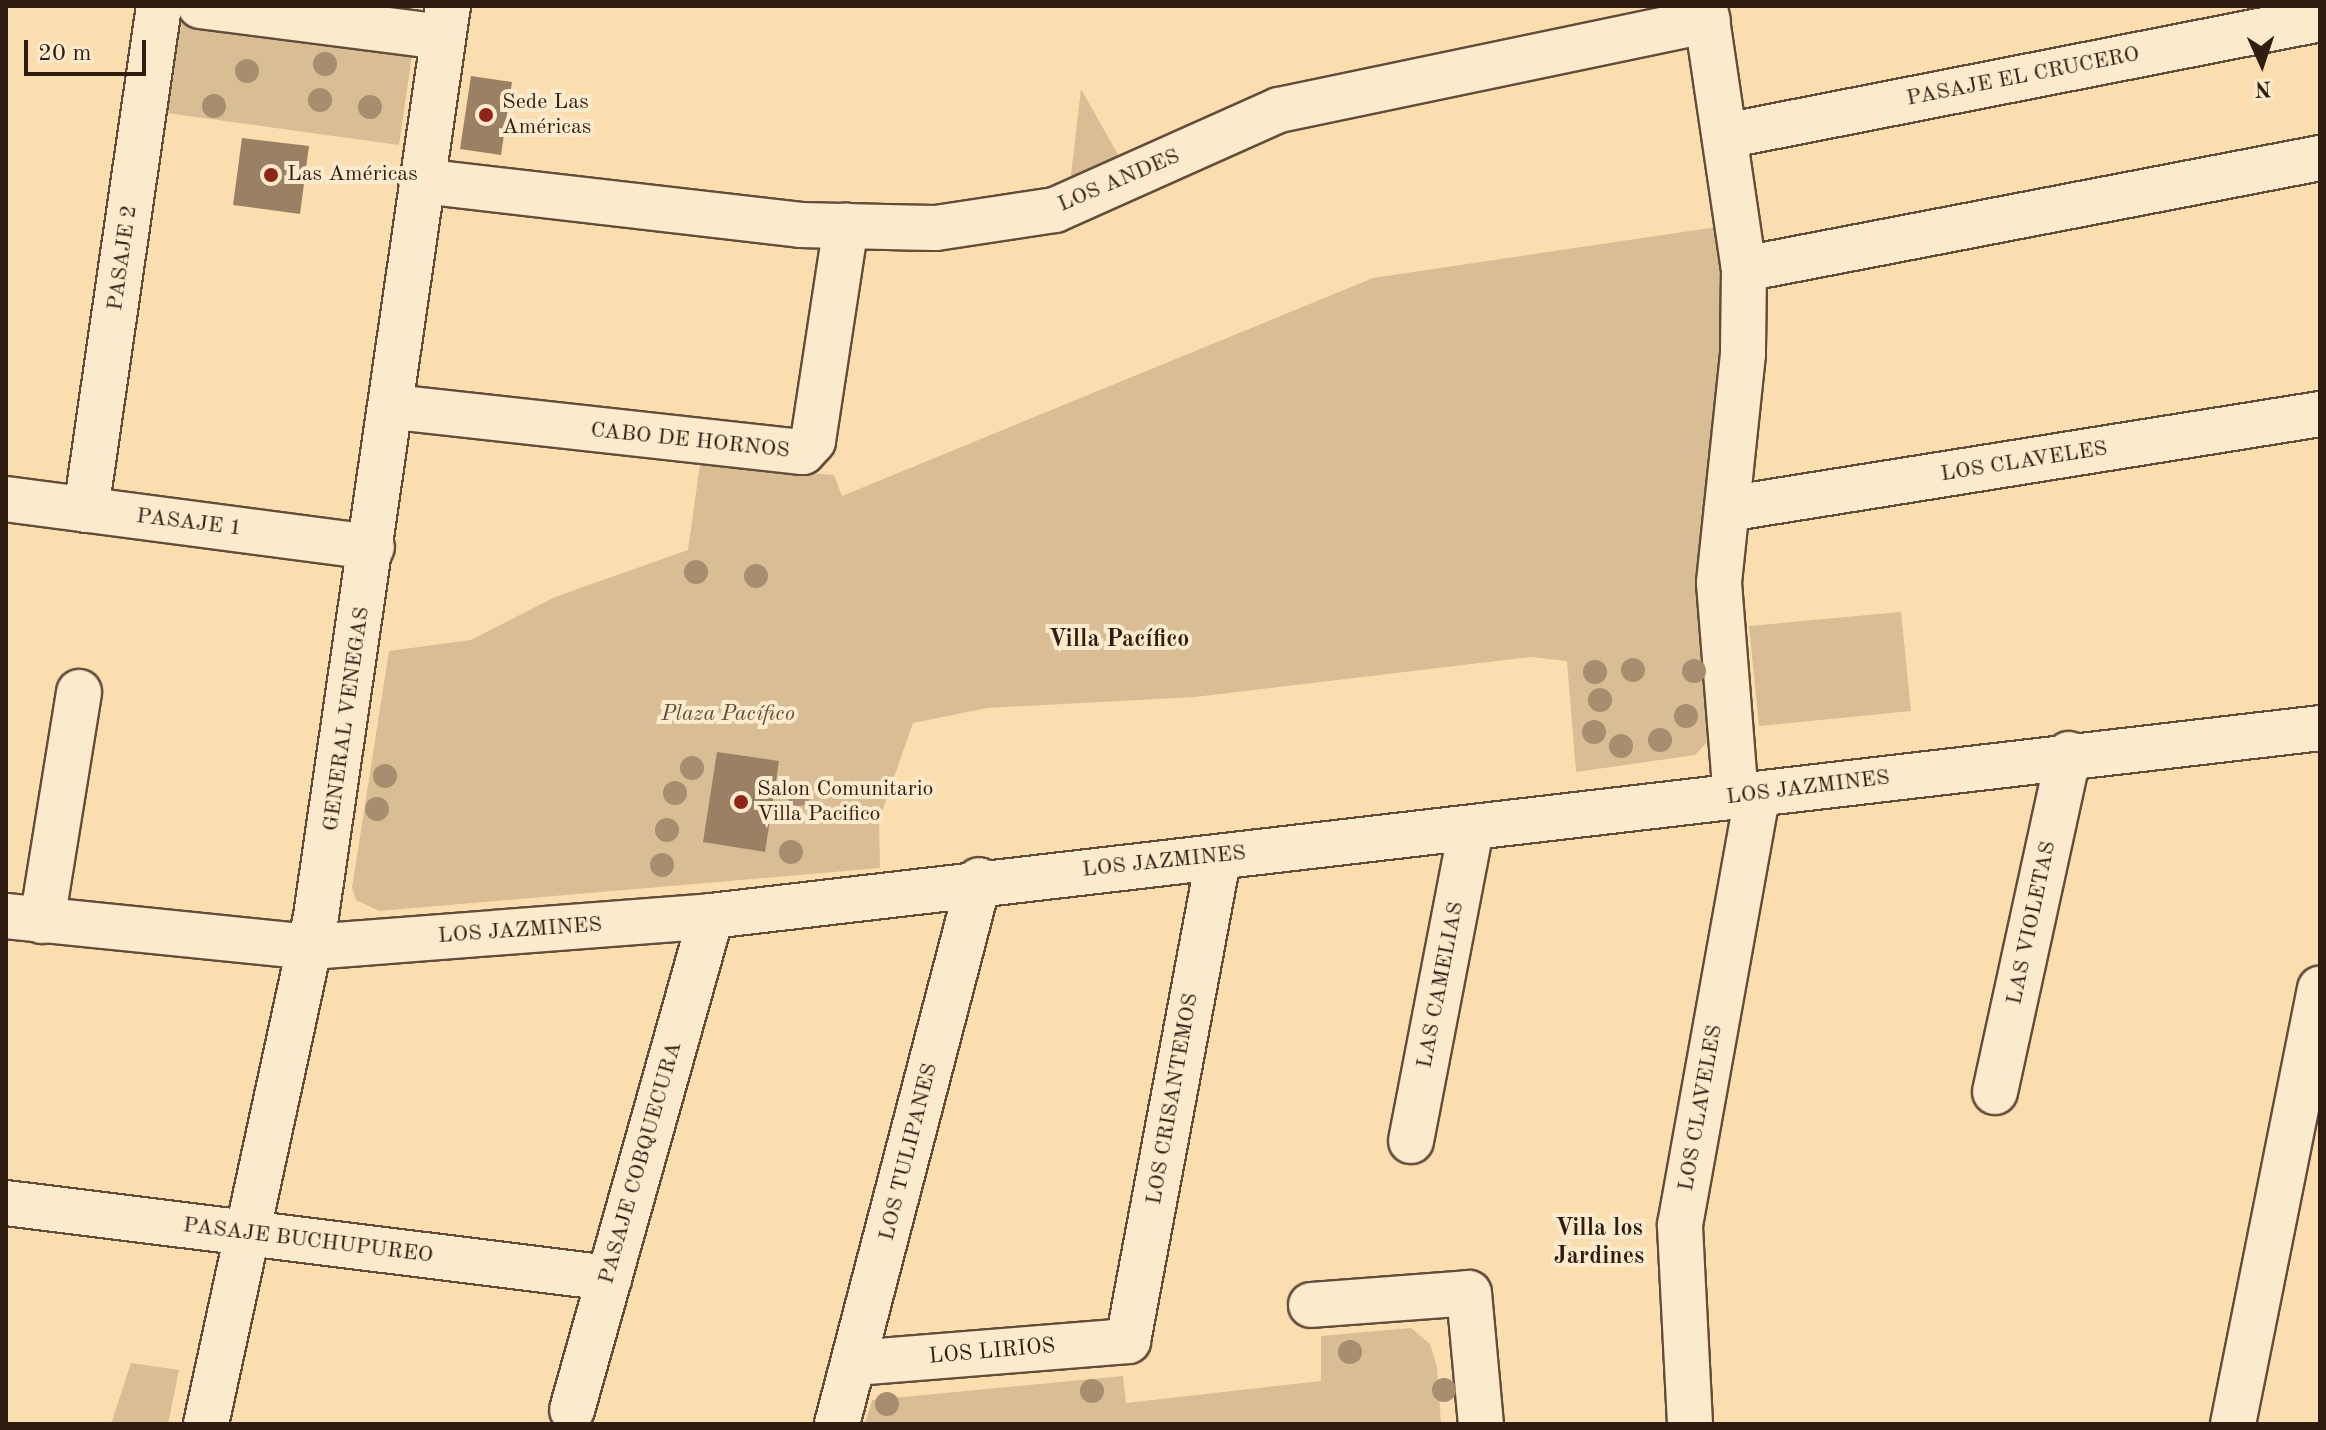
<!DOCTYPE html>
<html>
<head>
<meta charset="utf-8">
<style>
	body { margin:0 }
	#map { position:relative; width:2326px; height:1430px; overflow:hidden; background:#fbdeb0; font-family:"Old Standard TT",serif }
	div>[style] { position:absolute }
	.green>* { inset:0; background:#d9bd95 }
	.building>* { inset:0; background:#9a8164 }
	.roads { filter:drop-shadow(2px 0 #644c3a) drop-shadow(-2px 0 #644c3a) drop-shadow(0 2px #644c3a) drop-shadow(0 -2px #644c3a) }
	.minor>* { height:44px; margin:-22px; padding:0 22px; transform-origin:22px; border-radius:22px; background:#fceacc }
	.trees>* { width:24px; height:24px; margin:-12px; border-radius:50%; background:#a78e6f }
	.dots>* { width:22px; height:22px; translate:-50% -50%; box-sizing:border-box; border:4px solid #fceacc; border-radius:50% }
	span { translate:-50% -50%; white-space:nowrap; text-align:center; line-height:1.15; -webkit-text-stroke:8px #fceacc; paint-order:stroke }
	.street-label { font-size:22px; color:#311c12 }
	.poi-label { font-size:22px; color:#311c12 }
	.left { translate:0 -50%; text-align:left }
	.park-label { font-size:22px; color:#634c39; font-style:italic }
	.neighbourhood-label { font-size:24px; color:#311c12; font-weight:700 }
	.frame { position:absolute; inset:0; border:8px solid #311c12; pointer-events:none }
	.north { position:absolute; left:2222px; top:24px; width:80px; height:80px; -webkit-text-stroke:6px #fceacc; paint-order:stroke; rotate:177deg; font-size:22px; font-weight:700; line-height:32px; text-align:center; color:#311c12 }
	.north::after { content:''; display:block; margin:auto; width:28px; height:36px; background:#311c12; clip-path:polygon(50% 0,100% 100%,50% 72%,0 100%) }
	.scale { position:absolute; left:24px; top:40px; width:122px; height:36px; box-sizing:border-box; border:4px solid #311c12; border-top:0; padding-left:10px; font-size:24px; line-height:28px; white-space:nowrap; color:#311c12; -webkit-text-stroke:6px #fceacc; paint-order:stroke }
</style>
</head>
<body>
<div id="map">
	<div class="green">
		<i style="clip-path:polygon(181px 16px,413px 48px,399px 145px,167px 113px)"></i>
		<i style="clip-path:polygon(1081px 89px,1125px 167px,1069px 193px)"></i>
		<i style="clip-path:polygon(1717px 227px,1727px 313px,1699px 597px,1708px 741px,1695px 755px,1576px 772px,1567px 661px,1531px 657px,1195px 697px,987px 708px,913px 723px,879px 820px,880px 868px,379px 911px,356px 900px,352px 888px,389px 651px,471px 640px,555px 597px,688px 550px,700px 464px,834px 475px,842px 496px,1373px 278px)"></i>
		<i style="clip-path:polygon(1901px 612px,1911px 711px,1759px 726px,1749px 626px)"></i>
		<i style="clip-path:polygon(1411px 1328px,1430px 1344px,1437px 1367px,1441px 1424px,865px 1424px,872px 1400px,1123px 1376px,1126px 1403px,1321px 1381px,1321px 1336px)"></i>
		<i style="clip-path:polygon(131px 1363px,179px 1370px,168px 1424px,111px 1424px)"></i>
	</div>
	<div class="building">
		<i style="clip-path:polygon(471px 76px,512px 82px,501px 155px,460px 149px)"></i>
		<i style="clip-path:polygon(242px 138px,309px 146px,300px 214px,233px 205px)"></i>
		<i style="clip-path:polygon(717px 752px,779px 761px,765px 852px,703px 842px)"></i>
	</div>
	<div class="roads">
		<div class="minor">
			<i style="left:200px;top:6px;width:245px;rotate:7.3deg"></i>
			<i style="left:1705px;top:6px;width:266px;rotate:81.6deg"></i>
			<i style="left:1744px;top:269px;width:85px;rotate:90.7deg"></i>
			<i style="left:1743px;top:354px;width:230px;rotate:96deg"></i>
			<i style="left:1719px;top:583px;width:215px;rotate:85.5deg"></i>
			<i style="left:1725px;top:136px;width:606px;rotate:-11.12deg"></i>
			<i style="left:421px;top:181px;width:382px;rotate:6.6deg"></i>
			<i style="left:800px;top:225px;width:136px;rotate:1.3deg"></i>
			<i style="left:936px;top:228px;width:120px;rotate:-8.6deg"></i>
			<i style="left:1055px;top:210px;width:245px;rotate:-24.1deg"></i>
			<i style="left:1279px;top:110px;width:438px;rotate:-11.8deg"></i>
			<i style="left:1744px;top:269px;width:587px;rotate:-10.91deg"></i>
			<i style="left:394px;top:407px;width:411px;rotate:6.3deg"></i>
			<i style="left:803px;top:452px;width:15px;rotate:-48deg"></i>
			<i style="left:813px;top:441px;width:218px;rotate:-81.3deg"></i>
			<i style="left:6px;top:499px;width:369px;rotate:7.5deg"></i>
			<i style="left:1727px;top:509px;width:601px;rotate:-9.1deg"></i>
			<i style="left:86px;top:510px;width:509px;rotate:-81.76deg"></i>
			<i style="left:6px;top:916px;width:307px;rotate:5.8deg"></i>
			<i style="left:311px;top:947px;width:401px;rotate:-4.4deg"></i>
			<i style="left:711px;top:916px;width:1620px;rotate:-6.66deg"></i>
			<i style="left:42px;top:921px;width:232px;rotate:-80.8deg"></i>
			<i style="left:1995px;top:1092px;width:346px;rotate:-77.7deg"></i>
			<i style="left:1411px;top:1141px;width:318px;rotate:-79.1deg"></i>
			<i style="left:6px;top:1203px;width:608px;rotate:7.09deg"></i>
			<i style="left:1311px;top:1305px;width:158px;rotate:-4.3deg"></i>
			<i style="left:1469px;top:1293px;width:132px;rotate:84.8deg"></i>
			<i style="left:855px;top:1363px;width:274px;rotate:-4.6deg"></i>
			<i style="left:1128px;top:1341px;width:491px;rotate:-79.4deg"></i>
			<i style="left:572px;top:1410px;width:513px;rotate:-74.28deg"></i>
			<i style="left:206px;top:1424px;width:520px;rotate:-77.78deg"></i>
			<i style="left:316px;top:916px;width:920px;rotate:-81.75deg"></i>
			<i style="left:837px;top:1424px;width:562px;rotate:-75.37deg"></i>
			<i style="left:1690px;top:1424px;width:199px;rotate:-92.9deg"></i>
			<i style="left:1680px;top:1225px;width:436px;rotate:-79.8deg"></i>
			<i style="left:2233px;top:1424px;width:444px;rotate:-78.7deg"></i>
		</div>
	</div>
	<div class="trees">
		<i style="left:325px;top:64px"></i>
		<i style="left:247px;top:71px"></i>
		<i style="left:320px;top:100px"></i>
		<i style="left:214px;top:106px"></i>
		<i style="left:370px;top:107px"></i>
		<i style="left:696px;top:572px"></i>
		<i style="left:756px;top:576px"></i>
		<i style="left:1633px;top:670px"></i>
		<i style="left:1694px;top:671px"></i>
		<i style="left:1595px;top:672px"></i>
		<i style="left:1600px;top:700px"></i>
		<i style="left:1686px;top:716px"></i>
		<i style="left:1594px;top:732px"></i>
		<i style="left:1660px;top:740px"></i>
		<i style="left:1621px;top:746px"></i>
		<i style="left:692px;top:768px"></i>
		<i style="left:385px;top:776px"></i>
		<i style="left:675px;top:793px"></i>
		<i style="left:799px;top:794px"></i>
		<i style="left:377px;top:809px"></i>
		<i style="left:667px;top:830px"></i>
		<i style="left:791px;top:852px"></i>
		<i style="left:662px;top:865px"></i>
		<i style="left:1350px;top:1352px"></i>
		<i style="left:1444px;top:1390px"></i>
		<i style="left:1092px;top:1391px"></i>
		<i style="left:887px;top:1404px"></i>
	</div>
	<div class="dots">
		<i style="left:486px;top:115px;background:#8f2418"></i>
		<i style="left:271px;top:175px;background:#8f2418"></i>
		<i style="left:741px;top:802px;background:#8f2418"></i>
	</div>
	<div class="street-label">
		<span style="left:2023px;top:77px;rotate:-11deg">PASAJE EL CRUCERO</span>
		<span style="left:1119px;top:181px;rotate:-23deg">LOS ANDES</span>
		<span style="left:123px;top:258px;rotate:-82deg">PASAJE 2</span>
		<span style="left:690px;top:441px;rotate:6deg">CABO DE HORNOS</span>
		<span style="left:2024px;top:462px;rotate:-9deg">LOS CLAVELES</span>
		<span style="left:189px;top:523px;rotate:7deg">PASAJE 1</span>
		<span style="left:347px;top:719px;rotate:-82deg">GENERAL VENEGAS</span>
		<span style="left:1808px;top:788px;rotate:-7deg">LOS JAZMINES</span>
		<span style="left:1164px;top:862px;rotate:-6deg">LOS JAZMINES</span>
		<span style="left:2032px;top:923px;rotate:-78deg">LAS VIOLETAS</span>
		<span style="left:520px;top:931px;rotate:-4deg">LOS JAZMINES</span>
		<span style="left:1441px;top:985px;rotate:-79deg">LAS CAMELIAS</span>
		<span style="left:1173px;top:1099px;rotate:-80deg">LOS CRISANTEMOS</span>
		<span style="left:1701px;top:1108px;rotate:-80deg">LOS CLAVELES</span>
		<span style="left:909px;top:1152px;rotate:-76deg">LOS TULIPANES</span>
		<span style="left:641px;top:1163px;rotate:-74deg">PASAJE COBQUECURA</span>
		<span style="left:308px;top:1241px;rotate:7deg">PASAJE BUCHUPUREO</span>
		<span style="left:992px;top:1352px;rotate:-5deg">LOS LIRIOS</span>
	</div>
	<div class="poi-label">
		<span class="left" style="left:502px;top:115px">Sede Las<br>Américas</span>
		<span class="left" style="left:287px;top:175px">Las Américas</span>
		<span class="left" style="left:757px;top:802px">Salon Comunitario<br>Villa Pacifico</span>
	</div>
	<div class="park-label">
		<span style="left:728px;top:715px">Plaza Pacífico</span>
	</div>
	<div class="neighbourhood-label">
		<span style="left:1119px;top:641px">Villa Pacífico</span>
		<span style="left:1599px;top:1244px">Villa los<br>Jardines</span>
	</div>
	<div class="frame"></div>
	<div class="north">N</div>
	<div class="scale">20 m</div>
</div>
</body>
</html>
